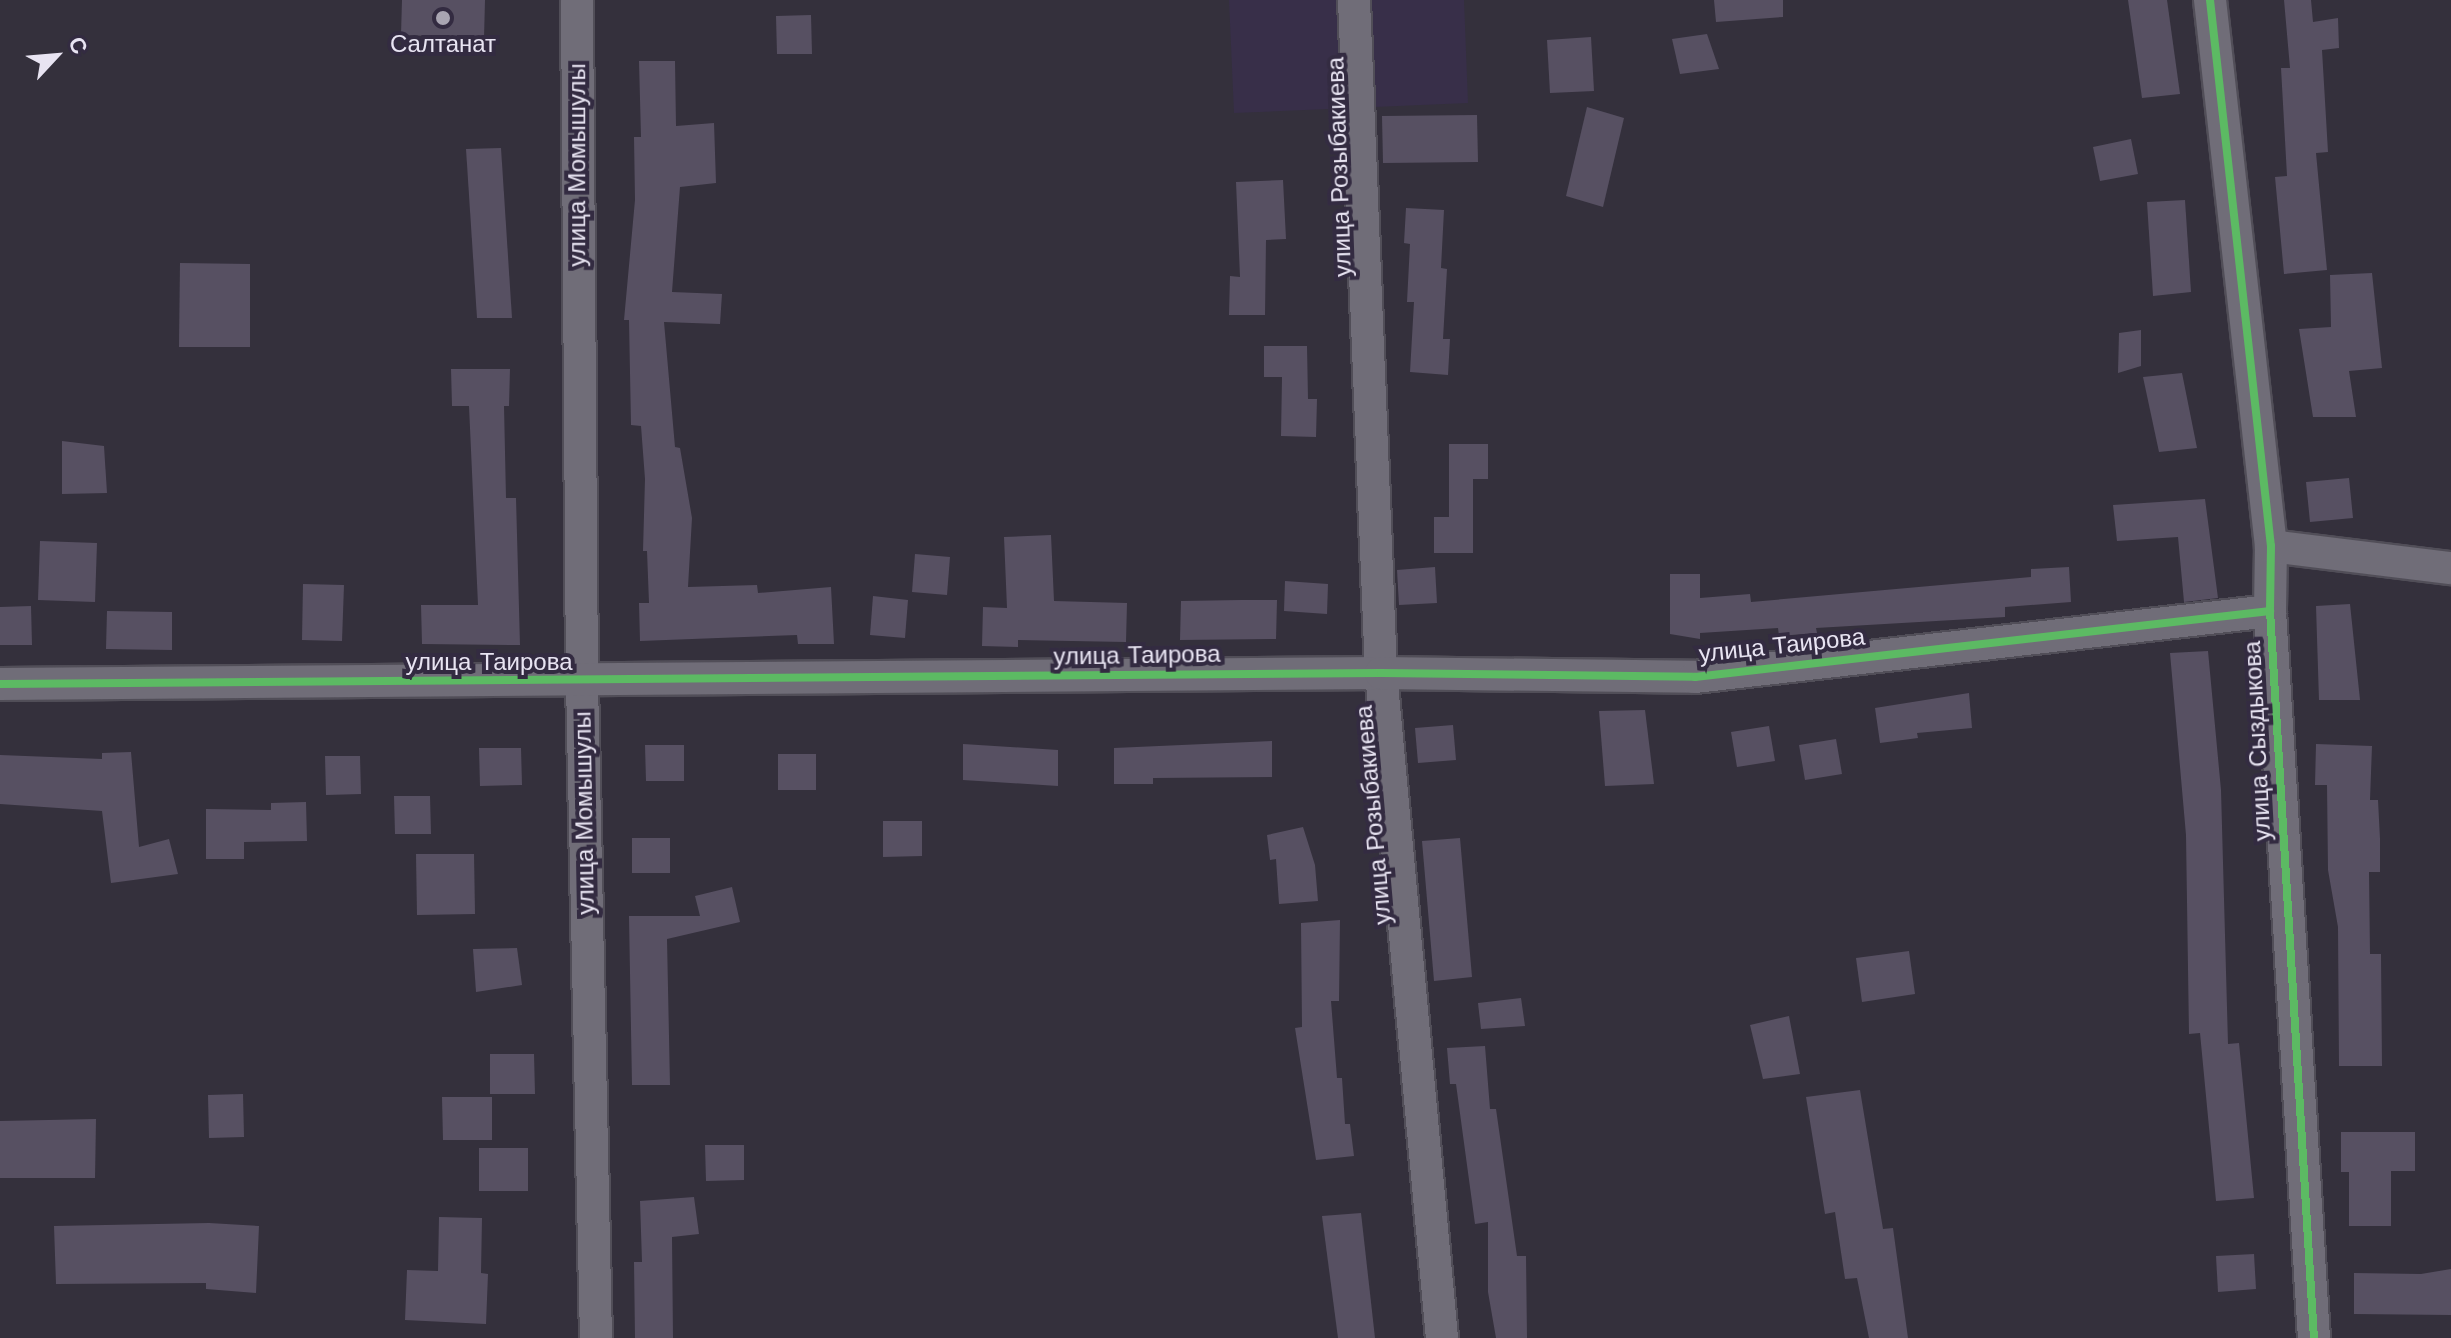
<!DOCTYPE html>
<html>
<head>
<meta charset="utf-8">
<style>
	body { margin:0 }
	#map { position:relative; width:2451px; height:1338px; overflow:hidden; background:#34303c; font-family:"Work Sans",sans-serif }
	div>[style] { position:absolute }
	.built>* { inset:0; background:#382f49 }
	.building>* { inset:0; background:#575062 }
	.roads { filter:drop-shadow(2px 0 #514e58) drop-shadow(-2px 0 #514e58) drop-shadow(0 2px #514e58) drop-shadow(0 -2px #514e58) }
	.minor>* { height:32px; margin:-16px; padding:0 16px; transform-origin:16px; border-radius:16px; background:#706d78 }
	.cycleway>* { height:8px; margin:-4px; padding:0 4px; transform-origin:4px; border-radius:4px; background:#5cba63 }
	.dots>* { width:22px; height:22px; translate:-50% -50%; box-sizing:border-box; border:4px solid #332b41; border-radius:50% }
	span { translate:-50% -50%; white-space:nowrap; text-align:center; line-height:1.15; -webkit-text-stroke:8px #332b41; paint-order:stroke }
	.poi-label { font-size:24px; color:#e8e4f2 }
	.street-label { font-size:24px; color:#e8e4f2 }
	.north { position:absolute; left:16px; top:16px; width:80px; height:80px; -webkit-text-stroke:6px #332b41; paint-order:stroke; rotate:64deg; font-size:22px; font-weight:700; line-height:32px; text-align:center; color:#e8e4f2 }
	.north::after { content:''; display:block; margin:auto; width:28px; height:36px; background:#e8e4f2; clip-path:polygon(50% 0,100% 100%,50% 72%,0 100%) }
</style>
</head>
<body>
<div id="map">
	<div class="built">
		<i style="clip-path:polygon(1229px 0,1464px 0,1468px 103px,1234px 113px)"></i>
	</div>
	<div class="building">
		<i style="clip-path:polygon(402px 0,485px 0,484px 38px,401px 35px)"></i>
		<i style="clip-path:polygon(1714px 0,1783px 0,1783px 17px,1716px 22px)"></i>
		<i style="clip-path:polygon(2128px 0,2167px 0,2180px 94px,2142px 98px)"></i>
		<i style="clip-path:polygon(2284px 0,2311px 0,2313px 22px,2338px 18px,2339px 48px,2322px 50px,2328px 152px,2316px 153px,2327px 270px,2284px 274px,2275px 177px,2287px 176px,2281px 68px,2290px 68px)"></i>
		<i style="clip-path:polygon(811px 15px,812px 54px,777px 54px,776px 16px)"></i>
		<i style="clip-path:polygon(1707px 34px,1719px 69px,1680px 74px,1672px 39px)"></i>
		<i style="clip-path:polygon(1591px 37px,1594px 91px,1550px 93px,1547px 40px)"></i>
		<i style="clip-path:polygon(639px 61px,675px 61px,676px 126px,714px 123px,716px 183px,680px 187px,672px 292px,722px 294px,720px 324px,664px 322px,675px 447px,680px 448px,692px 518px,688px 587px,757px 585px,758px 593px,831px 587px,834px 644px,798px 644px,797px 635px,640px 641px,639px 603px,649px 603px,647px 551px,643px 551px,645px 479px,641px 426px,631px 425px,629px 320px,624px 320px,635px 200px,634px 137px,641px 137px)"></i>
		<i style="clip-path:polygon(1587px 107px,1624px 118px,1603px 207px,1566px 196px)"></i>
		<i style="clip-path:polygon(1477px 115px,1478px 162px,1383px 163px,1382px 116px)"></i>
		<i style="clip-path:polygon(2131px 139px,2138px 174px,2100px 181px,2093px 147px)"></i>
		<i style="clip-path:polygon(501px 148px,512px 318px,477px 318px,466px 149px)"></i>
		<i style="clip-path:polygon(1283px 180px,1286px 239px,1266px 240px,1265px 315px,1229px 315px,1230px 276px,1240px 277px,1236px 182px)"></i>
		<i style="clip-path:polygon(2185px 200px,2191px 292px,2153px 296px,2147px 202px)"></i>
		<i style="clip-path:polygon(1406px 208px,1444px 210px,1441px 268px,1447px 269px,1443px 339px,1450px 339px,1448px 375px,1410px 372px,1414px 302px,1407px 302px,1410px 244px,1404px 243px)"></i>
		<i style="clip-path:polygon(180px 263px,250px 264px,250px 347px,179px 347px)"></i>
		<i style="clip-path:polygon(2372px 273px,2382px 368px,2349px 371px,2356px 417px,2313px 417px,2299px 329px,2331px 327px,2330px 275px)"></i>
		<i style="clip-path:polygon(2141px 330px,2141px 366px,2118px 373px,2119px 333px)"></i>
		<i style="clip-path:polygon(1264px 346px,1307px 346px,1308px 399px,1317px 399px,1316px 437px,1281px 436px,1282px 377px,1264px 377px)"></i>
		<i style="clip-path:polygon(451px 369px,510px 369px,509px 406px,504px 406px,506px 498px,516px 498px,520px 645px,422px 644px,421px 605px,478px 605px,469px 406px,452px 406px)"></i>
		<i style="clip-path:polygon(2182px 373px,2197px 448px,2159px 452px,2143px 377px)"></i>
		<i style="clip-path:polygon(62px 441px,104px 446px,107px 493px,62px 494px)"></i>
		<i style="clip-path:polygon(1449px 444px,1488px 444px,1488px 479px,1473px 479px,1473px 553px,1434px 553px,1434px 517px,1449px 517px)"></i>
		<i style="clip-path:polygon(2349px 478px,2353px 518px,2310px 522px,2306px 482px)"></i>
		<i style="clip-path:polygon(2205px 499px,2218px 598px,2184px 602px,2178px 537px,2117px 541px,2113px 505px)"></i>
		<i style="clip-path:polygon(1051px 535px,1054px 601px,1127px 603px,1126px 642px,1018px 640px,1018px 647px,982px 646px,983px 607px,1007px 608px,1004px 537px)"></i>
		<i style="clip-path:polygon(40px 541px,97px 543px,95px 602px,38px 600px)"></i>
		<i style="clip-path:polygon(915px 554px,950px 557px,947px 595px,912px 592px)"></i>
		<i style="clip-path:polygon(1435px 567px,1437px 603px,1399px 605px,1397px 570px)"></i>
		<i style="clip-path:polygon(2069px 567px,2071px 602px,2005px 607px,2005px 617px,1816px 628px,1817px 633px,1779px 636px,1778px 628px,1700px 633px,1700px 639px,1670px 634px,1670px 574px,1700px 574px,1700px 598px,1750px 594px,1751px 602px,2031px 577px,2031px 569px)"></i>
		<i style="clip-path:polygon(1285px 581px,1328px 584px,1327px 614px,1284px 611px)"></i>
		<i style="clip-path:polygon(303px 584px,344px 585px,342px 641px,302px 640px)"></i>
		<i style="clip-path:polygon(873px 596px,908px 600px,905px 638px,870px 635px)"></i>
		<i style="clip-path:polygon(1241px 600px,1277px 600px,1276px 639px,1180px 640px,1181px 601px)"></i>
		<i style="clip-path:polygon(2350px 604px,2360px 700px,2319px 700px,2316px 606px)"></i>
		<i style="clip-path:polygon(31px 606px,32px 645px,0 645px,0 607px)"></i>
		<i style="clip-path:polygon(107px 611px,172px 612px,172px 650px,106px 649px)"></i>
		<i style="clip-path:polygon(2208px 651px,2221px 790px,2228px 1044px,2239px 1043px,2254px 1198px,2216px 1201px,2200px 1033px,2189px 1034px,2186px 835px,2170px 653px)"></i>
		<i style="clip-path:polygon(1969px 693px,1972px 728px,1917px 733px,1918px 738px,1880px 743px,1875px 708px)"></i>
		<i style="clip-path:polygon(1645px 710px,1654px 784px,1605px 786px,1599px 711px)"></i>
		<i style="clip-path:polygon(1453px 725px,1456px 760px,1418px 763px,1415px 728px)"></i>
		<i style="clip-path:polygon(1769px 726px,1775px 761px,1737px 767px,1731px 732px)"></i>
		<i style="clip-path:polygon(1836px 739px,1842px 774px,1805px 780px,1799px 745px)"></i>
		<i style="clip-path:polygon(1272px 741px,1272px 777px,1153px 778px,1153px 784px,1114px 784px,1114px 748px)"></i>
		<i style="clip-path:polygon(963px 744px,1058px 750px,1058px 786px,963px 780px)"></i>
		<i style="clip-path:polygon(2316px 744px,2372px 746px,2370px 800px,2378px 800px,2380px 839px,2380px 872px,2369px 872px,2370px 954px,2381px 954px,2382px 1066px,2339px 1066px,2338px 927px,2328px 870px,2327px 785px,2315px 785px)"></i>
		<i style="clip-path:polygon(645px 745px,684px 745px,684px 781px,646px 781px)"></i>
		<i style="clip-path:polygon(479px 748px,521px 748px,522px 785px,480px 786px)"></i>
		<i style="clip-path:polygon(131px 752px,139px 847px,169px 839px,178px 874px,111px 883px,102px 811px,0 804px,0 755px,102px 759px,102px 753px)"></i>
		<i style="clip-path:polygon(778px 754px,816px 754px,816px 790px,778px 790px)"></i>
		<i style="clip-path:polygon(325px 756px,360px 756px,361px 794px,326px 795px)"></i>
		<i style="clip-path:polygon(394px 796px,430px 796px,431px 834px,395px 834px)"></i>
		<i style="clip-path:polygon(306px 802px,307px 841px,244px 842px,244px 859px,206px 859px,206px 809px,271px 810px,271px 803px)"></i>
		<i style="clip-path:polygon(883px 821px,922px 821px,922px 856px,883px 857px)"></i>
		<i style="clip-path:polygon(1303px 827px,1315px 865px,1318px 901px,1279px 904px,1276px 859px,1270px 860px,1267px 835px)"></i>
		<i style="clip-path:polygon(632px 838px,670px 838px,670px 873px,632px 873px)"></i>
		<i style="clip-path:polygon(1460px 838px,1472px 977px,1434px 981px,1422px 841px)"></i>
		<i style="clip-path:polygon(416px 854px,474px 854px,475px 914px,417px 915px)"></i>
		<i style="clip-path:polygon(732px 887px,740px 922px,667px 939px,670px 1085px,632px 1085px,629px 916px,700px 916px,695px 896px)"></i>
		<i style="clip-path:polygon(1340px 920px,1339px 1001px,1331px 1001px,1337px 1078px,1342px 1078px,1345px 1124px,1350px 1124px,1354px 1156px,1316px 1160px,1295px 1028px,1302px 1027px,1301px 923px)"></i>
		<i style="clip-path:polygon(517px 948px,522px 985px,476px 992px,473px 949px)"></i>
		<i style="clip-path:polygon(1909px 951px,1915px 994px,1862px 1002px,1856px 958px)"></i>
		<i style="clip-path:polygon(1521px 998px,1525px 1026px,1481px 1029px,1478px 1003px)"></i>
		<i style="clip-path:polygon(1789px 1016px,1800px 1074px,1763px 1079px,1750px 1025px)"></i>
		<i style="clip-path:polygon(1485px 1046px,1490px 1109px,1496px 1109px,1517px 1256px,1526px 1256px,1527px 1338px,1496px 1338px,1488px 1292px,1488px 1222px,1475px 1224px,1456px 1084px,1450px 1084px,1447px 1048px)"></i>
		<i style="clip-path:polygon(490px 1054px,534px 1054px,535px 1094px,490px 1094px)"></i>
		<i style="clip-path:polygon(1860px 1090px,1883px 1229px,1893px 1228px,1908px 1338px,1869px 1338px,1857px 1278px,1845px 1279px,1835px 1212px,1825px 1214px,1806px 1097px)"></i>
		<i style="clip-path:polygon(243px 1094px,244px 1137px,209px 1138px,208px 1095px)"></i>
		<i style="clip-path:polygon(442px 1097px,492px 1097px,492px 1140px,443px 1140px)"></i>
		<i style="clip-path:polygon(96px 1119px,95px 1178px,0 1178px,0 1121px)"></i>
		<i style="clip-path:polygon(2341px 1132px,2415px 1132px,2415px 1171px,2391px 1171px,2391px 1226px,2349px 1226px,2349px 1172px,2341px 1172px)"></i>
		<i style="clip-path:polygon(705px 1145px,744px 1145px,744px 1180px,706px 1181px)"></i>
		<i style="clip-path:polygon(479px 1148px,528px 1148px,528px 1191px,479px 1191px)"></i>
		<i style="clip-path:polygon(694px 1197px,699px 1234px,672px 1237px,673px 1338px,635px 1338px,634px 1262px,642px 1262px,640px 1201px)"></i>
		<i style="clip-path:polygon(1361px 1213px,1375px 1338px,1338px 1338px,1322px 1216px)"></i>
		<i style="clip-path:polygon(439px 1217px,482px 1218px,481px 1273px,488px 1274px,486px 1324px,405px 1320px,407px 1270px,438px 1271px)"></i>
		<i style="clip-path:polygon(209px 1223px,259px 1226px,256px 1293px,206px 1289px,206px 1283px,56px 1284px,54px 1226px)"></i>
		<i style="clip-path:polygon(2254px 1254px,2256px 1289px,2218px 1292px,2216px 1256px)"></i>
		<i style="clip-path:polygon(2451px 1269px,2451px 1315px,2354px 1314px,2354px 1273px,2421px 1274px)"></i>
	</div>
	<div class="roads">
		<div class="minor">
			<i style="left:577px;top:0;width:682px;rotate:89.58deg"></i>
			<i style="left:582px;top:682px;width:656px;rotate:88.78deg"></i>
			<i style="left:1354px;top:0;width:674px;rotate:87.7deg"></i>
			<i style="left:1381px;top:673px;width:668px;rotate:84.76deg"></i>
			<i style="left:2210px;top:0;width:549px;rotate:83.63deg"></i>
			<i style="left:2271px;top:546px;width:65px;rotate:90.9deg"></i>
			<i style="left:2270px;top:611px;width:728px;rotate:86.54deg"></i>
			<i style="left:2271px;top:546px;width:181px;rotate:7deg"></i>
			<i style="left:0;top:684px;width:1381px;rotate:-0.46deg"></i>
			<i style="left:1381px;top:673px;width:314px;rotate:0.7deg"></i>
			<i style="left:1695px;top:677px;width:579px;rotate:-6.55deg"></i>
		</div>
	</div>
	<div class="cycleway">
		<i style="left:2210px;top:0;width:549px;rotate:83.63deg"></i>
		<i style="left:2271px;top:546px;width:65px;rotate:90.9deg"></i>
		<i style="left:2270px;top:611px;width:728px;rotate:86.54deg"></i>
		<i style="left:0;top:684px;width:1381px;rotate:-0.46deg"></i>
		<i style="left:1381px;top:673px;width:314px;rotate:0.7deg"></i>
		<i style="left:1695px;top:677px;width:579px;rotate:-6.55deg"></i>
	</div>
	<div class="dots">
		<i style="left:443px;top:18px;background:#a9a5b2"></i>
	</div>
	<div class="poi-label">
		<span style="left:443px;top:45px">Салтанат</span>
	</div>
	<div class="street-label">
		<span style="left:578px;top:165px;rotate:-90deg">улица Момышулы</span>
		<span style="left:1340px;top:167px;rotate:-92deg">улица Розыбакиева</span>
		<span style="left:1782px;top:646px;rotate:-6deg">улица Таирова</span>
		<span style="left:1137px;top:656px;rotate:-1deg">улица Таирова</span>
		<span style="left:489px;top:663px">улица Таирова</span>
		<span style="left:2258px;top:741px;rotate:-93deg">улица Сыздыкова</span>
		<span style="left:585px;top:813px;rotate:-91deg">улица Момышулы</span>
		<span style="left:1374px;top:815px;rotate:-95deg">улица Розыбакиева</span>
	</div>
	<div class="north">С</div>
</div>
</body>
</html>
